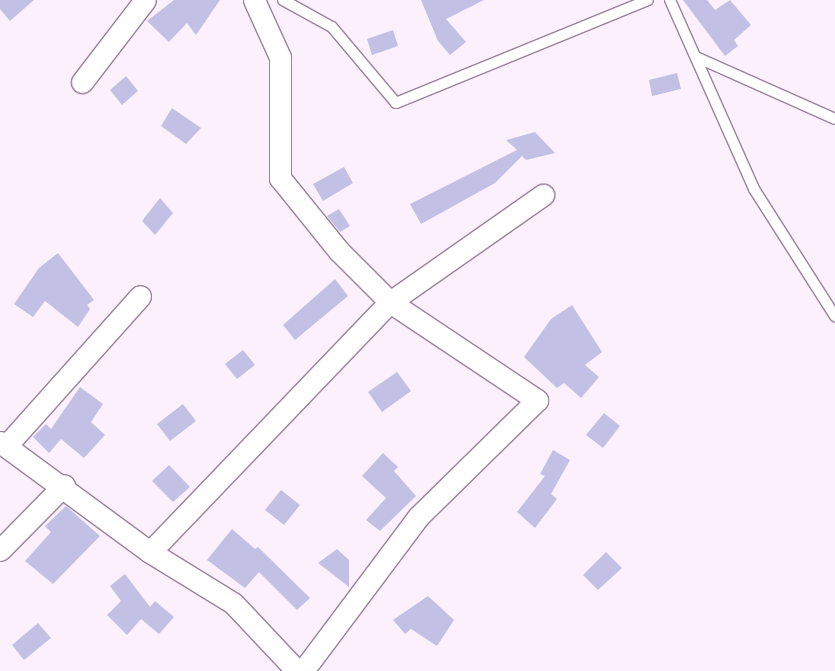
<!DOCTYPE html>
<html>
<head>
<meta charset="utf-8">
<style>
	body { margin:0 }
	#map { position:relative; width:835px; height:671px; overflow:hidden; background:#fbf0fc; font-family:"Fira Sans",sans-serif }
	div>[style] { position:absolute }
	.building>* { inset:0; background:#c2c1e5 }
	.roads { filter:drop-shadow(1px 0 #9b829d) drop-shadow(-1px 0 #9b829d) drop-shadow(0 1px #9b829d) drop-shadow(0 -1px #9b829d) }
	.lane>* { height:10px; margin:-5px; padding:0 5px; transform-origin:5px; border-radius:5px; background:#fff }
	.street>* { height:21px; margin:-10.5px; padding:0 10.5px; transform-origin:10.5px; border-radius:10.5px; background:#fff }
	span { translate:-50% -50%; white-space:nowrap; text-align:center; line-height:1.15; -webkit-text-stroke:4px #fbf0fc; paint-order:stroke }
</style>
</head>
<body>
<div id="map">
	<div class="building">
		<i style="clip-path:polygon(0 0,34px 0,10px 21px,0 9px)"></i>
		<i style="clip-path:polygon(174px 0,220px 0,196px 35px,187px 23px,169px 42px,147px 21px)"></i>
		<i style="clip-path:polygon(421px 0,484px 0,446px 19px,466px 42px,450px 55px,438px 41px)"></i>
		<i style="clip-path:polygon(683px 0,707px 0,715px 10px,730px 0,751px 25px,734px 40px,738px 46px,725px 56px)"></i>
		<i style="clip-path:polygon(393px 30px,398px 46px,372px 55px,367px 39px)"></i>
		<i style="clip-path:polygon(677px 73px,681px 89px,652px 96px,649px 80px)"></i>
		<i style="clip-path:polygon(126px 76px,138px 91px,122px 105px,110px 90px)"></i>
		<i style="clip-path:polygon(172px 108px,201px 128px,186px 144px,161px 126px)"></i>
		<i style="clip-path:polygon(535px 132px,555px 153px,526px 160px,522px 156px,495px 183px,421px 224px,410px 204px,517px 150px,506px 140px)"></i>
		<i style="clip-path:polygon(344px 167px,353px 183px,323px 201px,313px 184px)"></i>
		<i style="clip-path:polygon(160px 198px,173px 213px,155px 235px,142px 221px)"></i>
		<i style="clip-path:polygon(339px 209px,350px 226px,340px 232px,327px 216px)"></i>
		<i style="clip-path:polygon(58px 253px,94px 300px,87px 305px,90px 309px,78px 327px,45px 301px,33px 317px,14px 304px,39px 268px)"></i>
		<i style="clip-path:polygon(335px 279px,348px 296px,295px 340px,283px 325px)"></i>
		<i style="clip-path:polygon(572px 305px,602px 352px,585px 365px,599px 377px,581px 398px,564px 383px,557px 388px,524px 357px,551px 319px)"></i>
		<i style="clip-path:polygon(243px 350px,255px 365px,237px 379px,225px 364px)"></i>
		<i style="clip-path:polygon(397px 372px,411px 391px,382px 412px,368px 392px)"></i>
		<i style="clip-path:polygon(80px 387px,103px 404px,91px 422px,105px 435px,84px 458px,61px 439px,49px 453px,33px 437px,46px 424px,51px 429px)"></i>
		<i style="clip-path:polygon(183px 404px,196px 421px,170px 441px,157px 424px)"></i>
		<i style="clip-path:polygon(604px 413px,620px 426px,603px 448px,586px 435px)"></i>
		<i style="clip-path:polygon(553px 450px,570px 460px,551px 494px,557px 499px,535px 528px,517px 512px,545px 476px,540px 474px)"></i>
		<i style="clip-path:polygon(383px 453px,398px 467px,394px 471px,416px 496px,380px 531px,366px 520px,386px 498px,362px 476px)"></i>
		<i style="clip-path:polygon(169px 465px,190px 487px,173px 502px,152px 481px)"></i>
		<i style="clip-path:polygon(281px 490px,300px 505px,284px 525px,265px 510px)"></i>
		<i style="clip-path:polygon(66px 506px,100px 536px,53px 584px,25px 561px,51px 532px,45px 526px)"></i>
		<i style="clip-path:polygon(232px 529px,255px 549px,258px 547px,310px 598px,297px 610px,259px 572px,245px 588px,207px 560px)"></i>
		<i style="clip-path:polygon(337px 549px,349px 560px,349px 587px,318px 563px)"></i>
		<i style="clip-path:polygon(606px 552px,622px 568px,598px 590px,583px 575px)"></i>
		<i style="clip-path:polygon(125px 574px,150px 607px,155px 601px,174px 617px,159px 634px,141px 619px,127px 635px,107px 615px,121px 601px,110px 586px)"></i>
		<i style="clip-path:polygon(428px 596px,454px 620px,437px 646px,411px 629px,405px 634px,393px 620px)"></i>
		<i style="clip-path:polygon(38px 623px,51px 638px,24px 660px,12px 645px)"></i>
	</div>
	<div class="roads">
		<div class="lane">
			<i style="left:283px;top:0;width:56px;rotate:28.9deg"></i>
			<i style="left:332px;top:27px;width:99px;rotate:49.9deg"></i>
			<i style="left:396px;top:103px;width:272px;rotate:-22.2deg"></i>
			<i style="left:670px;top:0;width:207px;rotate:66deg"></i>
			<i style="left:754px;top:189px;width:151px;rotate:57.5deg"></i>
			<i style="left:696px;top:57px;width:152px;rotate:24deg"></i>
		</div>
		<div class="street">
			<i style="left:254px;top:0;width:63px;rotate:65.5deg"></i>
			<i style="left:280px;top:57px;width:121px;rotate:90deg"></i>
			<i style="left:280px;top:178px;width:94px;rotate:51.1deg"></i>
			<i style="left:339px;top:251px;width:72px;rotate:45deg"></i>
			<i style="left:390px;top:302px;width:177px;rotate:33.7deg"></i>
			<i style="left:537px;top:400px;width:167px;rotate:135.5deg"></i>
			<i style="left:418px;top:517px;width:192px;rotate:126.8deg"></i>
			<i style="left:82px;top:82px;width:103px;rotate:-52.5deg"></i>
			<i style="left:0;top:442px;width:186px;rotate:36.3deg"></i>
			<i style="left:150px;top:552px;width:97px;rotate:31.6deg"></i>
			<i style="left:233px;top:603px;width:93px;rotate:46.7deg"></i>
			<i style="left:6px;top:446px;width:201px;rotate:-48.2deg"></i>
			<i style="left:0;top:550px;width:91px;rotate:-45.4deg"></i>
			<i style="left:150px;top:552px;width:347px;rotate:-46.2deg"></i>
			<i style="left:390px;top:302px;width:187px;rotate:-35deg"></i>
		</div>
	</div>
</div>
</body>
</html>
